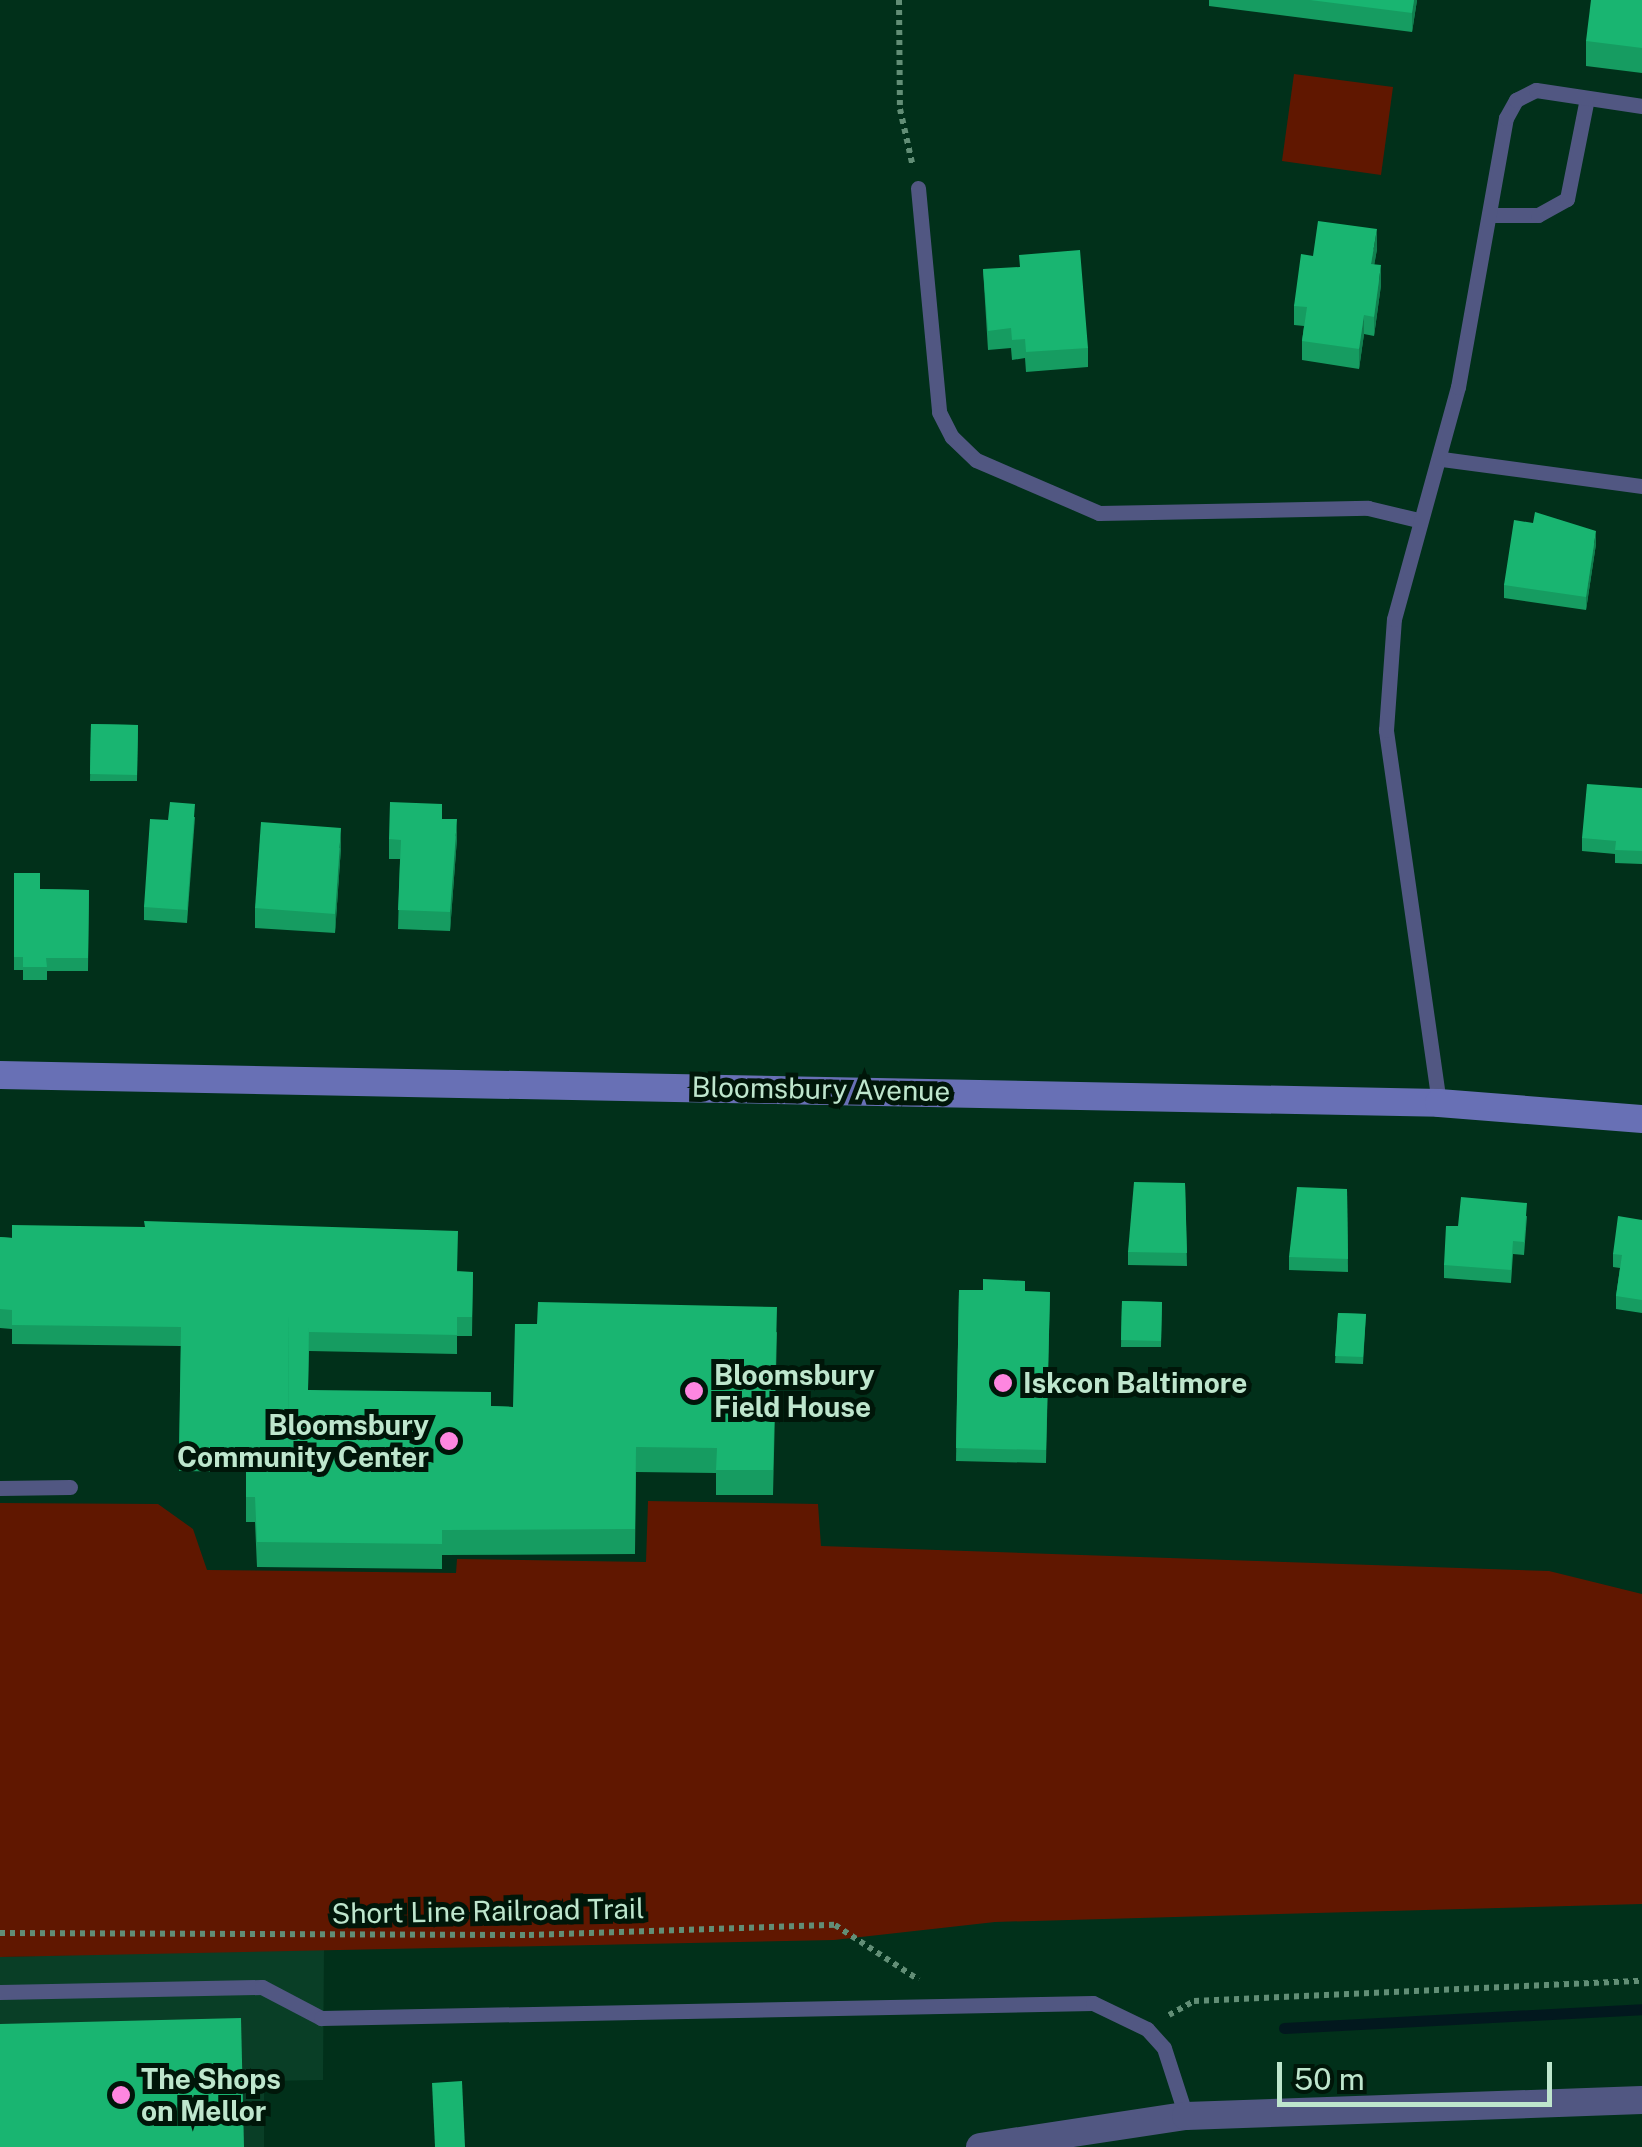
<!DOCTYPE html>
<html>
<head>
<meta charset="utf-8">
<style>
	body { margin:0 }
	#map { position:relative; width:1642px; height:2147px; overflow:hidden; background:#01301a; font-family:"Public Sans",sans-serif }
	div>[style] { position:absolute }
	.built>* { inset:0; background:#093e26 }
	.green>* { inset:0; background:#601700 }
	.stream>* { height:11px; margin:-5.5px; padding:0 5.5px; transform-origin:5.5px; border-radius:5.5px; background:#02181e }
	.path>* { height:6px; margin-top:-3px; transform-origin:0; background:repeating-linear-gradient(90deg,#628e76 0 5px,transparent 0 10px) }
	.service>* { height:15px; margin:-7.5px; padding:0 7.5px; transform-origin:7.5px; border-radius:7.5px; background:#515782 }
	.minor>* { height:28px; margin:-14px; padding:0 14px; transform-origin:14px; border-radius:14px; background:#515782 }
	.secondary>* { height:28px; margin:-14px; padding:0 14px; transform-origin:14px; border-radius:14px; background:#6870b5 }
	.wall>* { inset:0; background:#169c61 }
	.shaded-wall>* { inset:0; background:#127f4f }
	.building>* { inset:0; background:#19b571 }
	.dots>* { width:28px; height:28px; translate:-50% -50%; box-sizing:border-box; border:5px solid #001609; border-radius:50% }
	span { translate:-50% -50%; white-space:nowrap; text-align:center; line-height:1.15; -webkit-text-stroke:10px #001609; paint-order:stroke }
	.street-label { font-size:28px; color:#bee6cd }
	.poi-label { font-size:28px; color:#bee6cd; font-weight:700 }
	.left { translate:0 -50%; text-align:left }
	.right { translate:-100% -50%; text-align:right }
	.scale { position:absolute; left:1277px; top:2062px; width:275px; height:45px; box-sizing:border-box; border:5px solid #bee6cd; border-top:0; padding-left:12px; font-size:30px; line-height:35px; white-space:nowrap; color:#bee6cd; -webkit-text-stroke:8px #001609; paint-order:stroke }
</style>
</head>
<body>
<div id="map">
	<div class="built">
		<i style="clip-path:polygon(324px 1948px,323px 2080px,264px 2081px,264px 2147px,0 2147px,0 1957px)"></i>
	</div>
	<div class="green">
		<i style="clip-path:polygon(1294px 74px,1393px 87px,1381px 175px,1282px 161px)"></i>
		<i style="clip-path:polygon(648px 1501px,818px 1504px,821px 1546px,1549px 1571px,1642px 1594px,1642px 1904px,995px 1922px,834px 1940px,0 1957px,0 1503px,158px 1504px,193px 1529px,207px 1570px,456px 1573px,457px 1559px,646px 1562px)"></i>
	</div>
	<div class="stream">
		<i style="left:1284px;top:2028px;width:359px;rotate:-3deg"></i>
	</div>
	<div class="path">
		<i style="left:899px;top:0;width:109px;rotate:89.5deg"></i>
		<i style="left:900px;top:109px;width:59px;rotate:77.4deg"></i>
		<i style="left:0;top:1933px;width:529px;rotate:0.22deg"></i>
		<i style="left:529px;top:1935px;width:306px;rotate:-1.9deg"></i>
		<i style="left:835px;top:1925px;width:100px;rotate:33.2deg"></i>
		<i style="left:1169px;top:2015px;width:29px;rotate:-29deg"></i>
		<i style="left:1194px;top:2001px;width:448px;rotate:-2.6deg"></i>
	</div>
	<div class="service">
		<i style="left:918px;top:188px;width:225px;rotate:84.6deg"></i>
		<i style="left:939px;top:412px;width:28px;rotate:63deg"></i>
		<i style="left:952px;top:437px;width:33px;rotate:44deg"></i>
		<i style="left:976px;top:460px;width:134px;rotate:23.3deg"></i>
		<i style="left:1099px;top:513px;width:269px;rotate:-1.1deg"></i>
		<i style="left:1368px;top:508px;width:51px;rotate:13.5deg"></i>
		<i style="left:1492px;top:215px;width:46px"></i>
		<i style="left:1538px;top:215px;width:33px;rotate:-29deg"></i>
		<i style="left:1567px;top:199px;width:103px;rotate:-78.8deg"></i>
		<i style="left:1442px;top:459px;width:202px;rotate:7.7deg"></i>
		<i style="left:1439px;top:1103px;width:377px;rotate:-98.1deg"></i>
		<i style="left:1386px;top:730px;width:111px;rotate:-85.9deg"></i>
		<i style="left:1394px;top:619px;width:241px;rotate:-74.6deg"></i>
		<i style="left:1458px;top:387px;width:273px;rotate:-79.9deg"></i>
		<i style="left:1506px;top:118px;width:21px;rotate:-61deg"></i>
		<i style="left:1516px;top:100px;width:22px;rotate:-27deg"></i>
		<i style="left:1536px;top:90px;width:107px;rotate:8.6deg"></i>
		<i style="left:0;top:1488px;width:70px;rotate:-0.8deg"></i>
		<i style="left:0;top:1992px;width:262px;rotate:-1.1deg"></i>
		<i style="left:262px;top:1987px;width:67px;rotate:27.7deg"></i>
		<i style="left:321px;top:2018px;width:772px;rotate:-1.11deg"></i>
		<i style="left:1093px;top:2003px;width:60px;rotate:25.7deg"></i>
		<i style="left:1147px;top:2029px;width:25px;rotate:48deg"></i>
		<i style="left:1164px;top:2048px;width:71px;rotate:72.1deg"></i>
	</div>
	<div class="minor">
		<i style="left:980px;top:2147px;width:208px;rotate:-8.6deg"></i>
		<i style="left:1186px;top:2116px;width:456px;rotate:-2deg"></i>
	</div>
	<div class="secondary">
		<i style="left:0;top:1075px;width:1439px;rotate:1.11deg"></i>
		<i style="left:1439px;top:1103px;width:204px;rotate:4.5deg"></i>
	</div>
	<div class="wall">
		<i style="clip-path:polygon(1209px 0,1417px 0,1412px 32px,1209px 6px)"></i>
		<i style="clip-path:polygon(1642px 0,1642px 73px,1586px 66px,1586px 41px)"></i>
		<i style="clip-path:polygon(1377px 249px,1374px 265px,1381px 285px,1374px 336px,1364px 334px,1359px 369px,1302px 360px,1302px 341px,1304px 326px,1294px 325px,1294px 306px,1313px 256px)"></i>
		<i style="clip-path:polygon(983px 269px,1088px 348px,1088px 367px,1026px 372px,1025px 358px,1012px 360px,1011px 348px,988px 350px)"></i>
		<i style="clip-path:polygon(1533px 523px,1596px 544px,1586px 610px,1504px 598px,1504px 585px)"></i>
		<i style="clip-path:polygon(91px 724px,138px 725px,137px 781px,90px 781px)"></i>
		<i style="clip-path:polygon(1642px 788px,1642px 864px,1615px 863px,1615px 854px,1582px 851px,1582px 838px)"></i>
		<i style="clip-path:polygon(195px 817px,187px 923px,144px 920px,144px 907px,168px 820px)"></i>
		<i style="clip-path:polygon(442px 819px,457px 838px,450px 931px,398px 929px,400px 859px,389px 859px,389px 839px)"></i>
		<i style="clip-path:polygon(341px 847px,335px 933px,255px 928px,255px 908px)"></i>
		<i style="clip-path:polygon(14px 873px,40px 889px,89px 890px,88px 971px,47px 971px,47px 980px,23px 980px,23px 970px,14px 970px)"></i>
		<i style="clip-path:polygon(1185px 1183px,1187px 1266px,1128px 1265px,1128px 1252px)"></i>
		<i style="clip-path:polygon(1347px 1189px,1348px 1272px,1289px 1270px,1289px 1257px)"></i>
		<i style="clip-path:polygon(1527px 1216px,1524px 1255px,1513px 1254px,1511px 1283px,1444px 1278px,1444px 1265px,1458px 1226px)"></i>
		<i style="clip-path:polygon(1642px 1220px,1642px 1313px,1616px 1309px,1616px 1296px,1620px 1268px,1613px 1267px,1613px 1254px)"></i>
		<i style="clip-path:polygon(0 1237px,473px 1272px,472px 1336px,457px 1336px,457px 1354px,309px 1351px,308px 1390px,491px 1406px,513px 1407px,777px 1332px,773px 1495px,716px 1495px,716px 1473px,636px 1472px,635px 1554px,442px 1555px,442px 1569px,257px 1567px,255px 1522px,246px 1522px,246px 1472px,179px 1471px,181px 1346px,12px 1344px,12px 1329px,0 1328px)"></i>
		<i style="clip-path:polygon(959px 1290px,1050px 1292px,1046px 1463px,956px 1461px)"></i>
		<i style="clip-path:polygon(1122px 1301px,1162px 1302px,1161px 1347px,1121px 1347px)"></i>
		<i style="clip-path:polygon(1338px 1313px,1366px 1314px,1363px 1364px,1335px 1363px)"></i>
	</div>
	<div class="shaded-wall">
		<i style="clip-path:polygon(1414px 0,1417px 0,1412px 32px,1412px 13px)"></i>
		<i style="clip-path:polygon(1377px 229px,1377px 249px,1371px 284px,1371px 264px)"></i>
		<i style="clip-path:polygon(1381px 265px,1381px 285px,1374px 336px,1374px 317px)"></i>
		<i style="clip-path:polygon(1364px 315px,1364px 334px,1359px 369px,1359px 349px)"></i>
		<i style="clip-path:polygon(1596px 531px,1596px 544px,1586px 610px,1586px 597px)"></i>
		<i style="clip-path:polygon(457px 819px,457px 838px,450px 931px,450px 912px)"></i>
		<i style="clip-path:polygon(341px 828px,341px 847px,335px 933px,335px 914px)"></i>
	</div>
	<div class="building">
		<i style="clip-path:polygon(1310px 0,1414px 0,1412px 13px)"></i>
		<i style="clip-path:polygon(1591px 0,1642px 0,1642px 48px,1586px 41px)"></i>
		<i style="clip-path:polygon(1318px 221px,1377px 229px,1371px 264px,1381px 265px,1374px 317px,1364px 315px,1359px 349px,1302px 341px,1307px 307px,1294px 306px,1301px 254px,1313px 256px)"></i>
		<i style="clip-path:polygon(1080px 250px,1088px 348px,1026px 352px,1025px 339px,1012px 340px,1011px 328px,988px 331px,983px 269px,1020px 267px,1019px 255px)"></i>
		<i style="clip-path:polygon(1535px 512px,1596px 531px,1586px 597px,1504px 585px,1514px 520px,1533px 523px)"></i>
		<i style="clip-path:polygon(91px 724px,138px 725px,137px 775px,90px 774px)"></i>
		<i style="clip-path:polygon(1587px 784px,1642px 788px,1642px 851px,1615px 850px,1616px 841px,1582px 838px)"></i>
		<i style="clip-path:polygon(170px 802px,195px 804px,187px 910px,144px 907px,150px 819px,168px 820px)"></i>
		<i style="clip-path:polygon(390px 802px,442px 804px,442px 819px,457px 819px,450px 912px,398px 910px,401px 840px,389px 839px)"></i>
		<i style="clip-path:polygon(261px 822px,341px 828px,335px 914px,255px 908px)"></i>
		<i style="clip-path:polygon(14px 873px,40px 873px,40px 889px,89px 890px,88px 958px,46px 958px,47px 967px,23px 967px,23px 957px,14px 957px)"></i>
		<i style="clip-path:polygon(1134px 1182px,1185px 1183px,1187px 1253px,1128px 1252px)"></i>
		<i style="clip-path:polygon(1297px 1187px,1347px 1189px,1348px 1259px,1289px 1257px)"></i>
		<i style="clip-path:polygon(1461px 1197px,1527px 1203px,1524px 1242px,1513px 1241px,1511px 1270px,1444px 1265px,1446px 1226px,1458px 1226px)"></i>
		<i style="clip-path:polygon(1618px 1216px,1642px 1220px,1642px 1300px,1616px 1296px,1622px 1255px,1613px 1254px)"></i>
		<i style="clip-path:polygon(144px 1221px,458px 1231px,457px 1272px,473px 1272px,472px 1317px,457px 1317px,457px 1335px,309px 1332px,309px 1326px,300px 1326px,300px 1313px,289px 1313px,288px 1448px,246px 1447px,246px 1453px,179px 1452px,181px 1327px,12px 1325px,12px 1310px,0 1309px,0 1237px,12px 1238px,12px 1225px,145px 1227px)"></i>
		<i style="clip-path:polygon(983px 1279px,1025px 1281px,1025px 1291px,1050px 1292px,1046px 1450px,956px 1448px,959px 1290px,983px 1290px)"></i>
		<i style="clip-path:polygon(1122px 1301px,1162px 1302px,1161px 1341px,1121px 1340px)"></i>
		<i style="clip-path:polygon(538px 1302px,777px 1307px,773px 1470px,716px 1470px,717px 1448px,636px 1447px,635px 1529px,442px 1530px,442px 1544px,257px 1542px,255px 1497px,246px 1497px,246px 1447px,288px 1448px,289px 1313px,300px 1313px,300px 1326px,309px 1326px,308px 1390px,491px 1392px,491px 1406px,513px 1407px,515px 1324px,537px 1324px)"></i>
		<i style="clip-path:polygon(1338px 1313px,1366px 1314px,1363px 1357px,1335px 1356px)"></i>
		<i style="clip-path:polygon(241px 2018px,244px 2147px,0 2147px,0 2024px)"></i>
		<i style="clip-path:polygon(462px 2081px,465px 2147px,435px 2147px,432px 2083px)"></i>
	</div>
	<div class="dots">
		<i style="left:1003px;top:1383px;background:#fe86e0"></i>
		<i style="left:694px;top:1391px;background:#fe86e0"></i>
		<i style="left:449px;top:1441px;background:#fe86e0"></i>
		<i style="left:121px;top:2095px;background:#fe86e0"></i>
	</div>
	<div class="street-label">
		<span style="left:821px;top:1089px;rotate:1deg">Bloomsbury Avenue</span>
		<span style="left:488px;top:1911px;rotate:-1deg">Short Line Railroad Trail</span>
	</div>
	<div class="poi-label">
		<span class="left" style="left:714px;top:1391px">Bloomsbury<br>Field House</span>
		<span class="left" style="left:1023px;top:1383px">Iskcon Baltimore</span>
		<span class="right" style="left:429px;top:1441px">Bloomsbury<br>Community Center</span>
		<span class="left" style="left:141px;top:2095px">The Shops<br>on Mellor</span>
	</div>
	<div class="scale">50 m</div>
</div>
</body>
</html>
